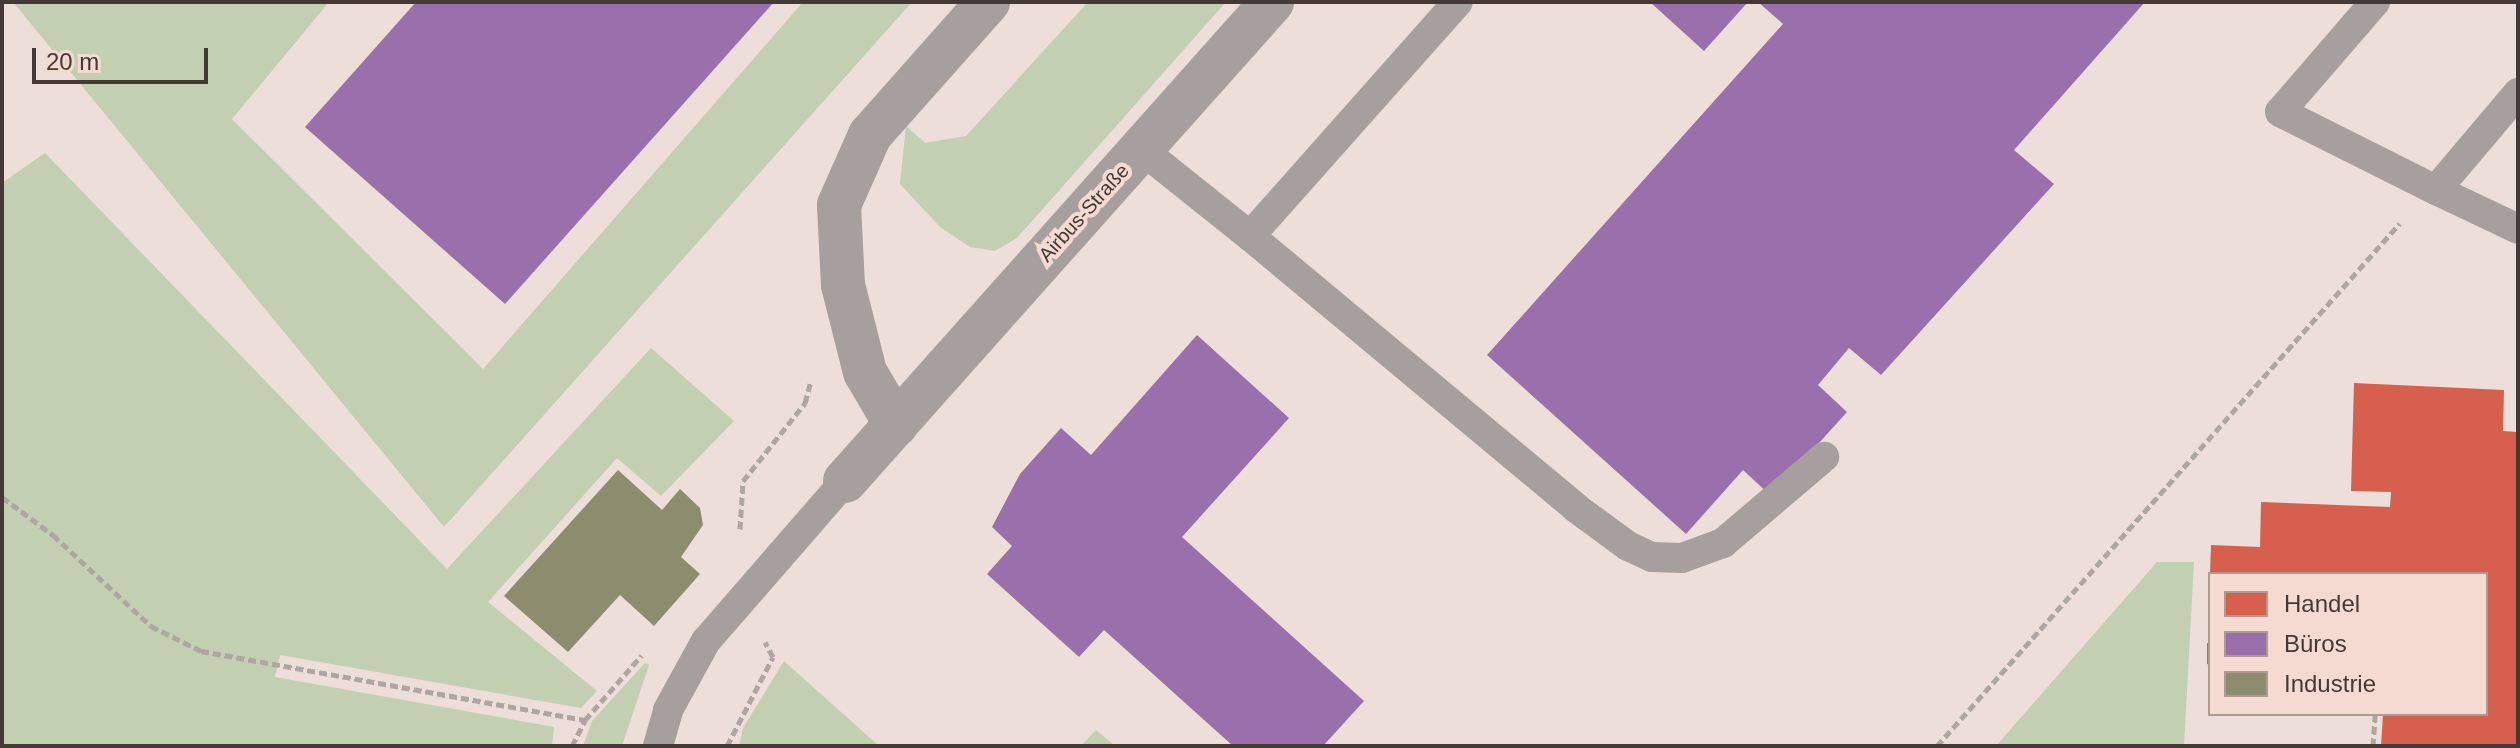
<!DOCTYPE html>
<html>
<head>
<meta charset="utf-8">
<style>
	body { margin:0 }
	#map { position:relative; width:2520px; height:748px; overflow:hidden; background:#edded9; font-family:Arial,sans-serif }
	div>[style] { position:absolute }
	.green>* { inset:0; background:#c2cfb1 }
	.shops>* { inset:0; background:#d6604d }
	.offices>* { inset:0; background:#9970ab }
	.industry>* { inset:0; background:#8c8c6e }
	.path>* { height:5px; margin-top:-2.5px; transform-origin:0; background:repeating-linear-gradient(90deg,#aea6a3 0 8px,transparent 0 12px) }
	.lane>* { height:30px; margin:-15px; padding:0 15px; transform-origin:15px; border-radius:15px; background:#a69f9d }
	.street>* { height:44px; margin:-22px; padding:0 22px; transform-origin:22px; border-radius:22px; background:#a69f9d }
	span { translate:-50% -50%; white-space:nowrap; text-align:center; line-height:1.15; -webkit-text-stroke:8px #f5dad1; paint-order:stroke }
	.street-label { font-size:20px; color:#443936 }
	.frame { position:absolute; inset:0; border:4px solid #443936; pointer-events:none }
	.legend { position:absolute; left:2208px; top:572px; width:280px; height:144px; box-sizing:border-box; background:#f5dad1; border:2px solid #ae9a93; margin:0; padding:10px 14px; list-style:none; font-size:24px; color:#443936 }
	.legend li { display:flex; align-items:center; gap:16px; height:40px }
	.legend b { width:40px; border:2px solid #ae9a93 }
	.scale { position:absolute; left:32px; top:48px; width:176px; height:36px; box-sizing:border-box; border:4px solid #443936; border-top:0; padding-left:10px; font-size:24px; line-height:28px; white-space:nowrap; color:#443936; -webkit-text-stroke:6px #f5dad1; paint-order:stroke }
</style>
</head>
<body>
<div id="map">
	<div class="green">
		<i style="clip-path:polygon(13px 2px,329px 2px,232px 119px,483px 369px,803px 2px,912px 2px,444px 527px)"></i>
		<i style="clip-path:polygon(1088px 2px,1226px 2px,1017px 238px,995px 251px,970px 247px,940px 227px,900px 184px,906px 126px,925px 143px,966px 136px)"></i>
		<i style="clip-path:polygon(45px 153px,447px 569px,651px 348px,734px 421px,661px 496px,617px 458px,488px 602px,597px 691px,581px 708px,280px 655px,275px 677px,554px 727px,552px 746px,2px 746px,2px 183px)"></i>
		<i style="clip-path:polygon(2157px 562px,2194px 562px,2184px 746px,1996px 746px)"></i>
		<i style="clip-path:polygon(784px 661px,879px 746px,739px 746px,743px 728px)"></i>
		<i style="clip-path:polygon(645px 663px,649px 665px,622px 746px,583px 746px,592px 721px)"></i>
		<i style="clip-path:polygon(1096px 730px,1115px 746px,1081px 746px)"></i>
	</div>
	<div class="shops">
		<i style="clip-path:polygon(2354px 383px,2504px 390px,2503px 431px,2518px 432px,2518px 746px,2381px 746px,2383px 714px,2486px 714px,2486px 574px,2210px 574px,2211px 545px,2260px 547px,2261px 502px,2390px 507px,2391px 492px,2351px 491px)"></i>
		<i style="clip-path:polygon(2207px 643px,2210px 643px,2210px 665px,2207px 664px)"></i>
	</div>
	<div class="offices">
		<i style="clip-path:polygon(416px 2px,774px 2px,505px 304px,305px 127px)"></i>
		<i style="clip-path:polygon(1650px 2px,1748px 2px,1704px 51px)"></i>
		<i style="clip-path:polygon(1758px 2px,2145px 2px,2014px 150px,2054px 184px,1881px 375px,1849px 348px,1818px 385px,1847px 412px,1771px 496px,1743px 470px,1686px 534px,1487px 355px,1783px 24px)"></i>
		<i style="clip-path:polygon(1197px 335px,1289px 418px,1182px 537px,1364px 701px,1323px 746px,1233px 746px,1104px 630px,1079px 657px,987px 574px,1012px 546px,992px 527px,1020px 474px,1061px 428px,1091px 455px)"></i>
	</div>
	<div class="industry">
		<i style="clip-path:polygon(618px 470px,662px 510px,680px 489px,700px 508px,703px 525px,681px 557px,700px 574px,654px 626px,620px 595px,568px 652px,504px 596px)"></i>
	</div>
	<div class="path">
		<i style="left:2px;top:497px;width:64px;rotate:36.7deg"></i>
		<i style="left:53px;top:535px;width:134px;rotate:42.9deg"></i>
		<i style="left:151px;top:626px;width:56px;rotate:26.6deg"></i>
		<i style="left:201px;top:651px;width:390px;rotate:10.2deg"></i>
		<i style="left:585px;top:720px;width:86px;rotate:-48.8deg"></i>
		<i style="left:740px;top:529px;width:48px;rotate:-86.4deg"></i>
		<i style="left:743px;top:481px;width:100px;rotate:-51.5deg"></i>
		<i style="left:805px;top:403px;width:23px;rotate:-75deg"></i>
		<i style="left:572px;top:746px;width:29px;rotate:-63deg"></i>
		<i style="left:727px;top:746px;width:100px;rotate:-62.7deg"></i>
		<i style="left:773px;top:657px;width:17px;rotate:-118deg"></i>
		<i style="left:1937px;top:746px;width:698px;rotate:-48.48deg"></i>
		<i style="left:2373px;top:746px;width:32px;rotate:-86deg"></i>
	</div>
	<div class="lane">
		<i style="left:2375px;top:2px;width:145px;rotate:130.8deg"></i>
		<i style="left:2280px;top:112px;width:174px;rotate:26.6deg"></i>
		<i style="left:2518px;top:93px;width:127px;rotate:130.2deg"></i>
		<i style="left:2436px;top:190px;width:91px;rotate:25.4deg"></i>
		<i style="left:1141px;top:149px;width:139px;rotate:38.6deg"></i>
		<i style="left:1250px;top:236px;width:313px;rotate:-48.4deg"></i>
		<i style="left:1250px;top:236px;width:425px;rotate:39.8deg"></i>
		<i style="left:1576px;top:508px;width:64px;rotate:36.2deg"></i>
		<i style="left:1628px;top:546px;width:26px;rotate:25deg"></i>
		<i style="left:1652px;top:557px;width:30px;rotate:2deg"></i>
		<i style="left:1682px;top:558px;width:44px;rotate:-20.1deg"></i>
		<i style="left:1723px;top:543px;width:133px;rotate:-40.4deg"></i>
		<i style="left:658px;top:746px;width:37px;rotate:-74deg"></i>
		<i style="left:668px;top:710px;width:79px;rotate:-61.2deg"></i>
		<i style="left:706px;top:641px;width:212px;rotate:-49deg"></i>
	</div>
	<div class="street">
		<i style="left:896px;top:425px;width:61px;rotate:-120.3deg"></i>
		<i style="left:865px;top:372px;width:90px;rotate:-104.2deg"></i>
		<i style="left:843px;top:285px;width:80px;rotate:-92.9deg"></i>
		<i style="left:839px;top:205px;width:77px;rotate:-66.1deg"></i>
		<i style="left:870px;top:135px;width:178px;rotate:-48.4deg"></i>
		<i style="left:845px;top:481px;width:642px;rotate:-48.28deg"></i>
	</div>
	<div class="street-label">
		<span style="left:1084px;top:213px;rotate:-48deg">Airbus-Straße</span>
	</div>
	<div class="frame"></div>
	<ul class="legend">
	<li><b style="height:22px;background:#d6604d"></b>Handel</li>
	<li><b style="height:22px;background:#9970ab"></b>Büros</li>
	<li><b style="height:22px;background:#8c8c6e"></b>Industrie</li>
	</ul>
	<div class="scale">20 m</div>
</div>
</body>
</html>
